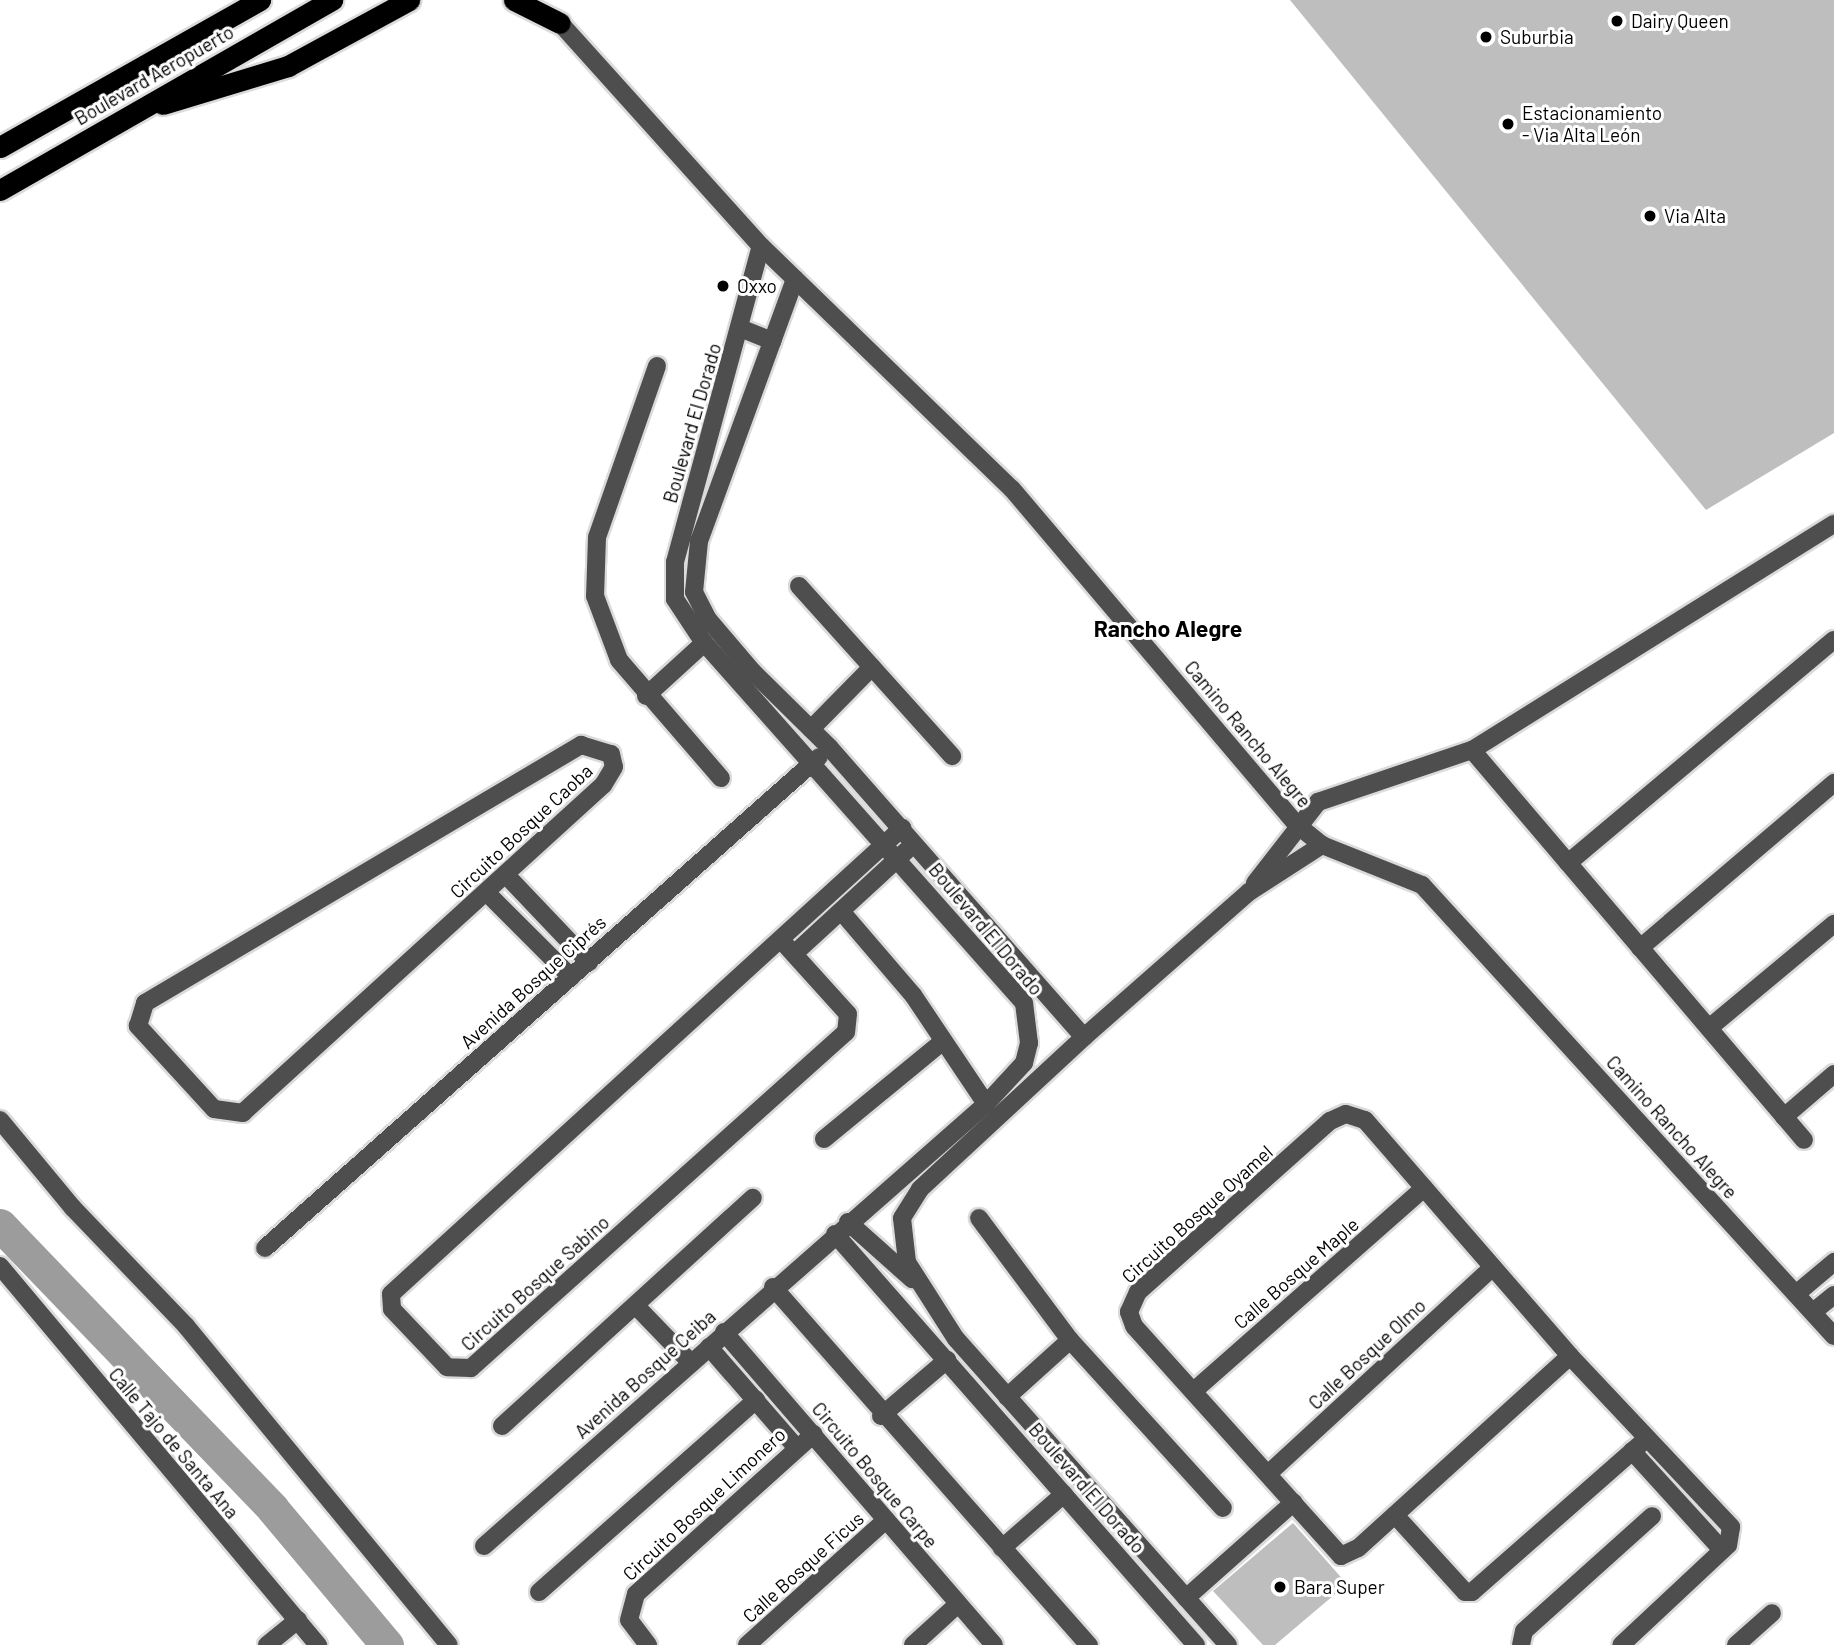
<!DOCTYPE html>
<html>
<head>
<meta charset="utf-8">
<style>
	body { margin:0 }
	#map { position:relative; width:1834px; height:1645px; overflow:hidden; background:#fff; font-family:Barlow,sans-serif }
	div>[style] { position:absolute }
	.river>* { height:33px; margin:-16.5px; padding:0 16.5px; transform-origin:16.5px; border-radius:16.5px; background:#9c9c9c }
	.building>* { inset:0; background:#bebebe }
	.roads { filter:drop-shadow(2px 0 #dbdbdb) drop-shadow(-2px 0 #dbdbdb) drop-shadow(0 2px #dbdbdb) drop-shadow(0 -2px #dbdbdb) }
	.minor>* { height:18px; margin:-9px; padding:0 9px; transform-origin:9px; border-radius:9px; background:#4e4e4e }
	.highway>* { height:21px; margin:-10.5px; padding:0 10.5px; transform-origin:10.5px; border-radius:10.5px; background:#000 }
	.dots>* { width:19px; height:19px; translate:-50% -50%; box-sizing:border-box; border:4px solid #fff; border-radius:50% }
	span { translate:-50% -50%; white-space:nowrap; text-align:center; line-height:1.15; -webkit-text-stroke:6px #fff; paint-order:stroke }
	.poi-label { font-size:19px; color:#000 }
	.left { translate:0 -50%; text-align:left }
	.street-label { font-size:19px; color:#000 }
	.quarter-label { font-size:23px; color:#000; font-weight:700 }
</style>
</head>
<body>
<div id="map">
	<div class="river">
		<i style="left:0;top:1225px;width:393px;rotate:46.1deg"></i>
		<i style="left:272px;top:1508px;width:179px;rotate:50deg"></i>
	</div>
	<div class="building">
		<i style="clip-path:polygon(1290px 0,1834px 0,1834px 433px,1706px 510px)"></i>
		<i style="clip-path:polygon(1293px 1523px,1347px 1584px,1275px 1645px,1263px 1645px,1213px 1591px)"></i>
	</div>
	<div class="roads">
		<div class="minor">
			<i style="left:560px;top:23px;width:300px;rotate:48deg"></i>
			<i style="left:761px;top:246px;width:349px;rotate:44.1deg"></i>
			<i style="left:1012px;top:489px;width:439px;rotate:49.7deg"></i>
			<i style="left:1296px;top:824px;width:33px;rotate:39deg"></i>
			<i style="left:1322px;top:845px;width:108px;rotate:21.8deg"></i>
			<i style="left:1422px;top:885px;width:611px;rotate:47.59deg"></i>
			<i style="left:795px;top:279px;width:279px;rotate:110.1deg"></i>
			<i style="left:699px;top:541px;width:51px;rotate:95.6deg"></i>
			<i style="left:694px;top:592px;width:29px;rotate:63deg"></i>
			<i style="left:707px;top:618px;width:71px;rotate:49.6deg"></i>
			<i style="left:753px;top:672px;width:107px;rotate:44.6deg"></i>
			<i style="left:829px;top:747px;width:386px;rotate:48.7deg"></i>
			<i style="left:740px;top:328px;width:35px;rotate:22deg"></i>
			<i style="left:657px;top:366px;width:181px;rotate:109.3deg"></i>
			<i style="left:597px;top:537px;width:59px;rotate:91.9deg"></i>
			<i style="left:595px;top:596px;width:68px;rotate:69.4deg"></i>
			<i style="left:619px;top:660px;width:156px;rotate:49.2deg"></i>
			<i style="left:799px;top:586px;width:229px;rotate:48deg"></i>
			<i style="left:646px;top:696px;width:79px;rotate:-42.4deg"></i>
			<i style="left:811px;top:729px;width:87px;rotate:-45.5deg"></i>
			<i style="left:581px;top:745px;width:31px;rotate:17deg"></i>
			<i style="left:611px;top:754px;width:13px;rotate:77deg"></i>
			<i style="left:614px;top:767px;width:21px;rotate:121deg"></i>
			<i style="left:603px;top:785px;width:487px;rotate:137.7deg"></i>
			<i style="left:243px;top:1113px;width:29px;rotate:-172deg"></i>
			<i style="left:214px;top:1109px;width:113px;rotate:-132.5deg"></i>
			<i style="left:138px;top:1026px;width:24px;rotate:-73deg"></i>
			<i style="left:145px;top:1003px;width:507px;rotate:-30.61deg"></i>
			<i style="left:1472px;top:750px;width:512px;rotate:49.59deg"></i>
			<i style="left:1568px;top:863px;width:347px;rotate:-40deg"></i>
			<i style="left:507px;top:876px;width:119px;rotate:46.4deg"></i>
			<i style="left:1255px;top:883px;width:103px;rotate:-52.1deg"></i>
			<i style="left:1318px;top:802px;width:163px;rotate:-18.7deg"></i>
			<i style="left:1472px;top:750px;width:427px;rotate:-32deg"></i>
			<i style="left:487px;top:893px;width:119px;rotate:45deg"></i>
			<i style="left:841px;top:911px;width:111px;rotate:49.4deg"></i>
			<i style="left:913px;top:995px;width:131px;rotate:56.2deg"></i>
			<i style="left:782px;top:941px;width:98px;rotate:47.9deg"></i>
			<i style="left:848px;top:1014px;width:18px;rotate:96deg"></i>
			<i style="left:846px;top:1032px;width:504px;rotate:138.14deg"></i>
			<i style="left:471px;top:1368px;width:24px;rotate:-178deg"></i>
			<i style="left:447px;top:1367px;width:80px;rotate:-133.5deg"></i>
			<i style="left:392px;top:1309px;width:15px;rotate:-94deg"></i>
			<i style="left:391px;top:1294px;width:692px;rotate:-42.36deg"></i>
			<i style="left:1640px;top:948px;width:255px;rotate:-40.4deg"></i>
			<i style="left:795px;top:953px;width:151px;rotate:-42.6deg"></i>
			<i style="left:1709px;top:1028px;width:163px;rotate:-39.8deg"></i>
			<i style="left:1784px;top:1117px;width:66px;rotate:-40.7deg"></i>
			<i style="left:0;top:1120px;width:114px;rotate:50.3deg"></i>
			<i style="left:73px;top:1208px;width:163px;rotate:46.2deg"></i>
			<i style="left:186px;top:1326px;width:413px;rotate:50.5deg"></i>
			<i style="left:824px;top:1139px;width:153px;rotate:-39.4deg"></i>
			<i style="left:979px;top:1218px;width:152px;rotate:53.3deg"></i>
			<i style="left:1070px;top:1340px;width:227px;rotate:47.7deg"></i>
			<i style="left:848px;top:1222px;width:86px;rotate:41.7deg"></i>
			<i style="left:835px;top:1234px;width:547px;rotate:48.71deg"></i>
			<i style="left:265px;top:1248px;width:740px;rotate:-41.55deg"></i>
			<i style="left:0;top:1266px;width:495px;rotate:50deg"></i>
			<i style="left:773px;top:1287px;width:478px;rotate:48.6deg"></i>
			<i style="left:1796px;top:1294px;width:50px;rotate:-40.1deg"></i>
			<i style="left:637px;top:1307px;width:78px;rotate:46deg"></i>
			<i style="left:1813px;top:1312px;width:27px;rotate:-39deg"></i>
			<i style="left:724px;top:1332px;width:413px;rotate:49.2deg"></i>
			<i style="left:709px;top:1347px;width:133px;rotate:49deg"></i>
			<i style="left:1570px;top:1356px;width:286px;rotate:137.8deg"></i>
			<i style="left:1358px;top:1548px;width:19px;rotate:155deg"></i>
			<i style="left:1341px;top:1556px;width:309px;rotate:-132deg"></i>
			<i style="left:1134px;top:1326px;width:15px;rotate:-110deg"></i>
			<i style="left:1129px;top:1312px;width:22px;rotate:-66deg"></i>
			<i style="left:1138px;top:1292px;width:257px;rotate:-41.7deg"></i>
			<i style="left:1330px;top:1121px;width:17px;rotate:-24deg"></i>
			<i style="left:1346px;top:1114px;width:20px;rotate:18deg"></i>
			<i style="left:1365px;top:1120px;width:313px;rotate:49deg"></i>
			<i style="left:1570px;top:1356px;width:235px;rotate:46.7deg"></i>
			<i style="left:1731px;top:1527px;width:18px;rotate:99deg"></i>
			<i style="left:1728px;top:1545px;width:146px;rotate:136.9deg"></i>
			<i style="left:1196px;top:1389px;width:304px;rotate:-41.4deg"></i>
			<i style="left:1007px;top:1397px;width:85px;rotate:-42.1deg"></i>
			<i style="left:881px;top:1416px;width:87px;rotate:-40.3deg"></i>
			<i style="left:502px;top:1426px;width:339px;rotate:-42.3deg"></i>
			<i style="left:1632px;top:1451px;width:134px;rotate:47.7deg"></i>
			<i style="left:1269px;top:1473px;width:304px;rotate:-42.6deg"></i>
			<i style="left:1395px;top:1515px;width:104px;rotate:47.7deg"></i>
			<i style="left:1465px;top:1592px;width:7px"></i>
			<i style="left:1472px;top:1592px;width:233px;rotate:-41.3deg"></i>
			<i style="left:484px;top:1546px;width:669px;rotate:-41.36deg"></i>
			<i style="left:986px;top:1104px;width:56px;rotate:-47.2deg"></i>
			<i style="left:1024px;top:1063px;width:21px;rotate:-76deg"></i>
			<i style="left:1029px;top:1043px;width:40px;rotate:-97.1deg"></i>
			<i style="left:1024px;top:1003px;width:482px;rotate:-131.6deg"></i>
			<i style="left:704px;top:643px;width:53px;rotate:-123.4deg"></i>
			<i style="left:675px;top:599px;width:37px;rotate:-90deg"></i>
			<i style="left:675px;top:562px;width:327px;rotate:-74.8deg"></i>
			<i style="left:1002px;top:1548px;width:82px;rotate:-41.1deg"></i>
			<i style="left:539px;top:1592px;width:290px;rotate:-41.5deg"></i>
			<i style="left:1186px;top:1598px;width:144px;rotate:-41.6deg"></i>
			<i style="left:267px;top:1645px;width:40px;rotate:-39deg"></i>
			<i style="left:648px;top:1645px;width:31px;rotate:-127deg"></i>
			<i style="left:629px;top:1620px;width:27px;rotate:-75deg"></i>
			<i style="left:636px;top:1594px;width:239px;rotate:-42deg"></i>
			<i style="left:747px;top:1645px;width:187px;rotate:-42deg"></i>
			<i style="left:913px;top:1645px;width:61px;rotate:-42.3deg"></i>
			<i style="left:1228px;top:1645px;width:409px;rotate:-131.6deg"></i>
			<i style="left:956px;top:1339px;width:91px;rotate:-122.5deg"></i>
			<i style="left:907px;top:1262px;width:44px;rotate:-96.5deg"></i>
			<i style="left:902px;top:1218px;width:34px;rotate:-58deg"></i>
			<i style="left:920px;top:1189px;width:224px;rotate:-42.8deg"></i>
			<i style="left:1084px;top:1037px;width:220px;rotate:-41.3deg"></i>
			<i style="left:1249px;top:892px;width:87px;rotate:-32.8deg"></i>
			<i style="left:1521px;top:1645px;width:14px;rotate:-78deg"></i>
			<i style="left:1524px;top:1631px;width:172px;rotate:-41.9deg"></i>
			<i style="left:1736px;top:1645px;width:48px;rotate:-41.6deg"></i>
		</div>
		<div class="highway">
			<i style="left:514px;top:0;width:51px;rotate:26.6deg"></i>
			<i style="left:163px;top:104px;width:131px;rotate:-16.9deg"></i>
			<i style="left:288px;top:66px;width:138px;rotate:-28.6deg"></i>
			<i style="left:0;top:147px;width:299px;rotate:-29.5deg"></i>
			<i style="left:0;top:190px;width:383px;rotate:-29.8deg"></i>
		</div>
	</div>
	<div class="dots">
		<i style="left:1617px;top:21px;background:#000"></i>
		<i style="left:1486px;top:37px;background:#000"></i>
		<i style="left:1508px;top:124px;background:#000"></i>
		<i style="left:1650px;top:216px;background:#000"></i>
		<i style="left:723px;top:286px;background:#000"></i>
		<i style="left:1280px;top:1587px;background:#000"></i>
	</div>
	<div class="poi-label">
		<span class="left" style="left:1631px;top:21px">Dairy Queen</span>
		<span class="left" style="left:1500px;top:37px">Suburbia</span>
		<span class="left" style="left:1522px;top:124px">Estacionamiento<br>- Via Alta León</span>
		<span class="left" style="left:1664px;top:216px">Via Alta</span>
		<span class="left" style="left:737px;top:286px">Oxxo</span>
		<span class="left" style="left:1294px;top:1587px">Bara Super</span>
	</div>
	<div class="street-label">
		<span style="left:154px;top:75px;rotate:-30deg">Boulevard Aeropuerto</span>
		<span style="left:692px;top:423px;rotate:-74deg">Boulevard El Dorado</span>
		<span style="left:1248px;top:734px;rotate:50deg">Camino Rancho Alegre</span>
		<span style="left:521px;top:831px;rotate:-43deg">Circuito Bosque Caoba</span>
		<span style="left:986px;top:929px;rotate:50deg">Boulevard El Dorado</span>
		<span style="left:533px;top:982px;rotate:-42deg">Avenida Bosque Ciprés</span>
		<span style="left:1672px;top:1127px;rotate:48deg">Camino Rancho Alegre</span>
		<span style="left:1197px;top:1214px;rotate:-42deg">Circuito Bosque Oyamel</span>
		<span style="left:1296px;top:1273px;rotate:-41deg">Calle Bosque Maple</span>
		<span style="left:535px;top:1283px;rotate:-42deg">Circuito Bosque Sabino</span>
		<span style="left:1367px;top:1354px;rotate:-43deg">Calle Bosque Olmo</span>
		<span style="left:645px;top:1374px;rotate:-42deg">Avenida Bosque Ceiba</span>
		<span style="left:174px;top:1443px;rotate:50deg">Calle Tajo de Santa Ana</span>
		<span style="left:875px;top:1475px;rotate:50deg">Circuito Bosque Carpe</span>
		<span style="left:1087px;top:1488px;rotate:49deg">Boulevard El Dorado</span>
		<span style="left:704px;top:1504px;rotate:-43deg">Circuito Bosque Limonero</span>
		<span style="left:803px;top:1567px;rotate:-42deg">Calle Bosque Ficus</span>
	</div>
	<div class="quarter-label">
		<span style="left:1168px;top:628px">Rancho Alegre</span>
	</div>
</div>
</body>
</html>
